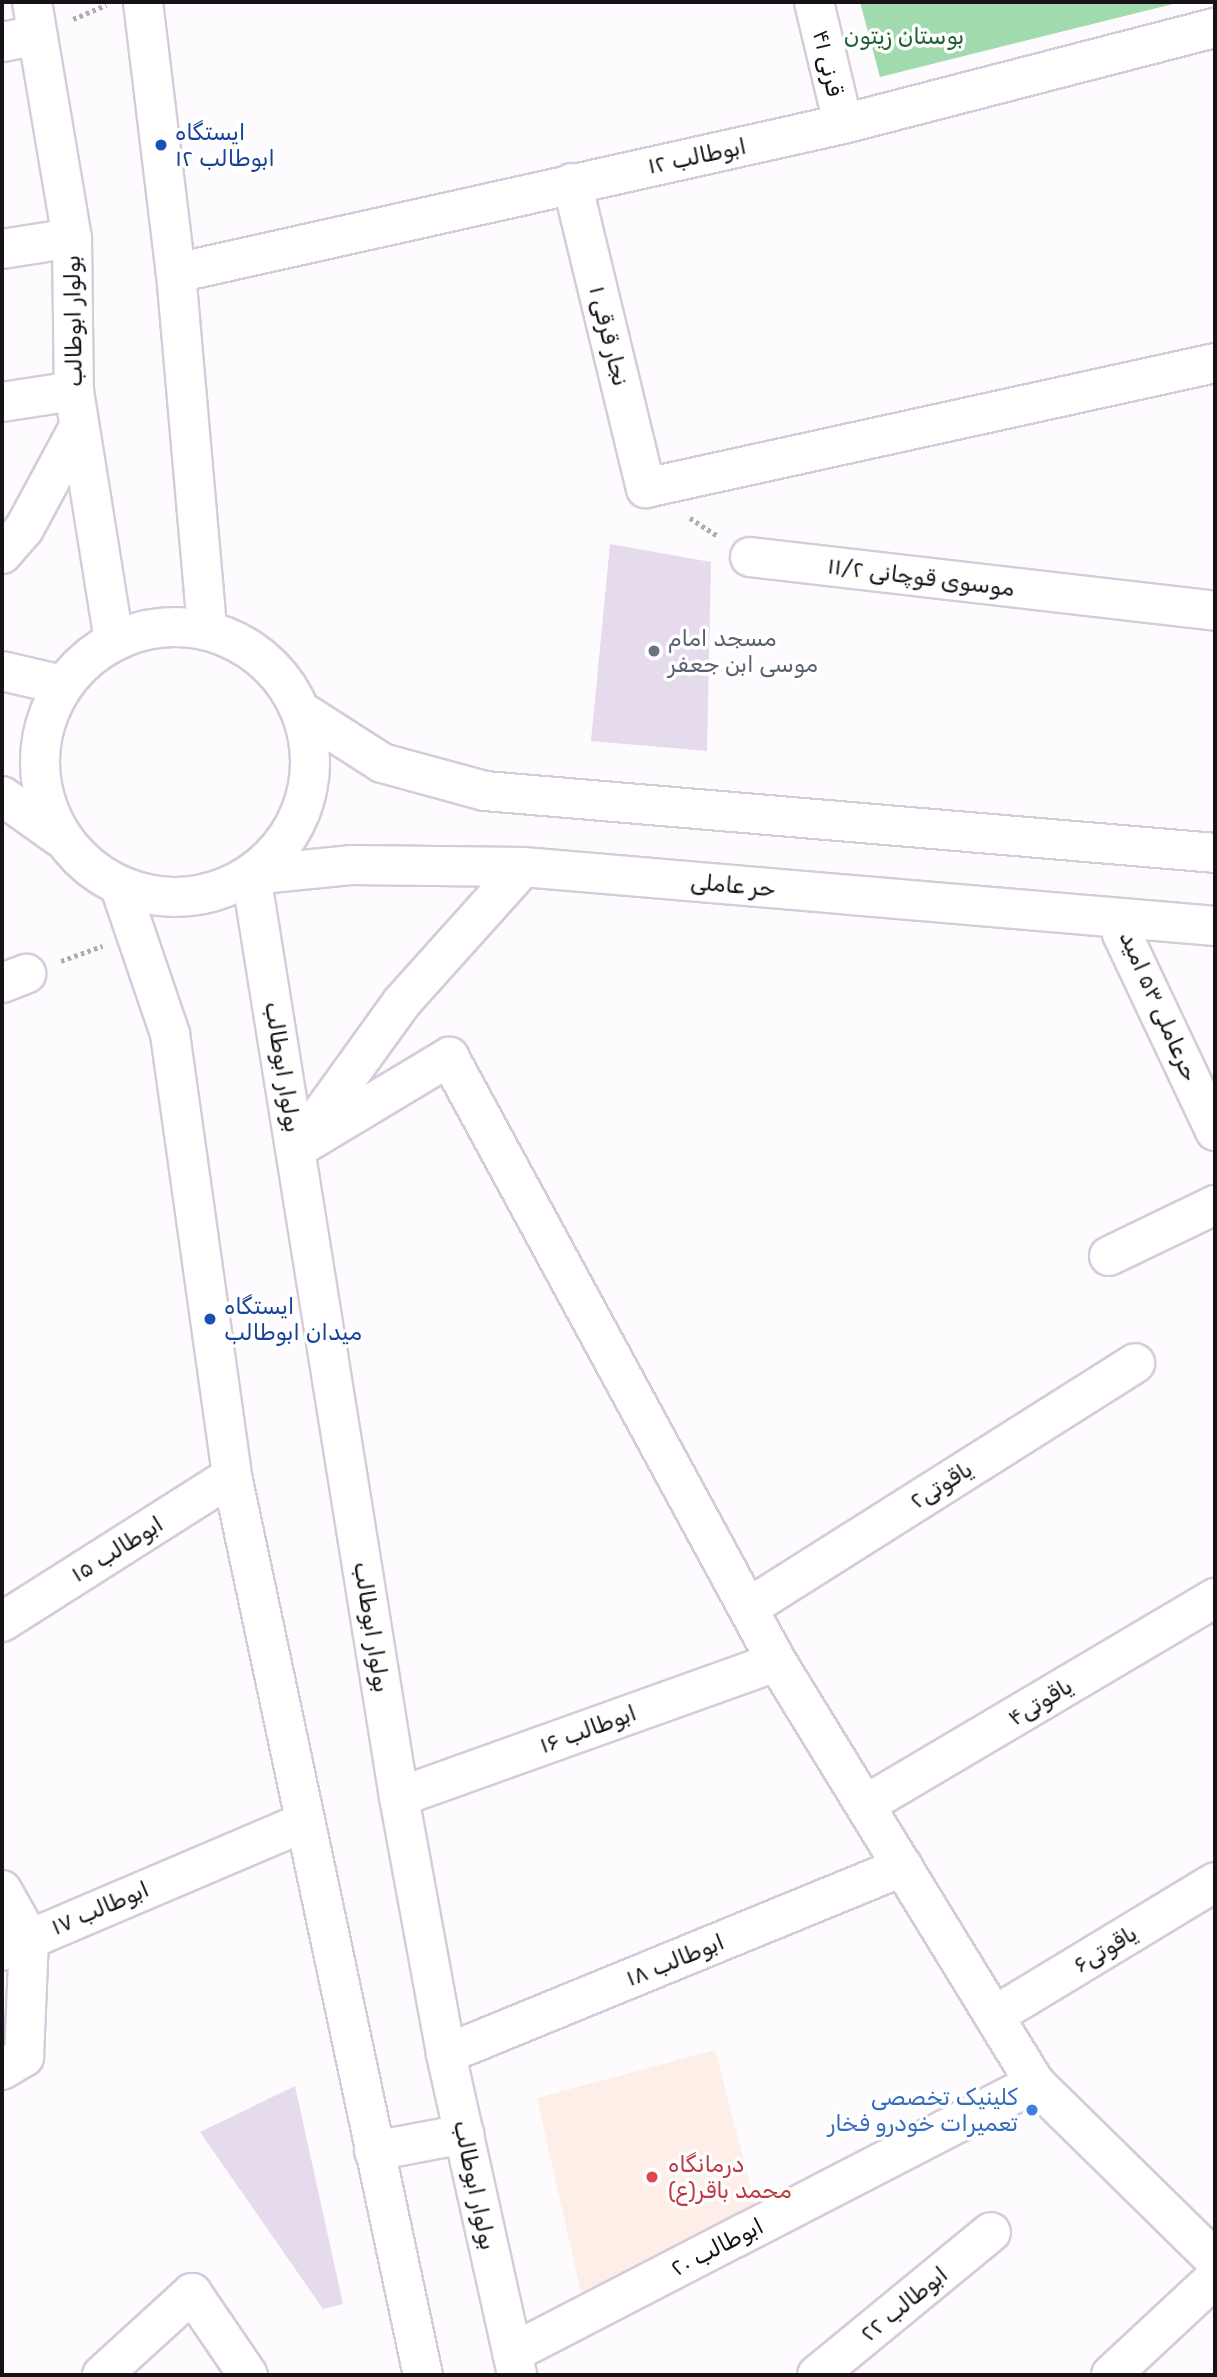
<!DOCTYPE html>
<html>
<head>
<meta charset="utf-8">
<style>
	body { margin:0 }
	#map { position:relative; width:1217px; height:2377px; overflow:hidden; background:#fdfbfe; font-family:Rubik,Cairo,sans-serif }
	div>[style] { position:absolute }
	.medical>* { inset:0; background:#fdeee8 }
	.green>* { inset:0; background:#a1daac }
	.building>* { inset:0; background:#e6dbec }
	.path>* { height:4.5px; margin-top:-2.25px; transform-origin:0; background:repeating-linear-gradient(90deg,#aeabaf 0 3.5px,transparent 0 7px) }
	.roads { filter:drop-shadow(2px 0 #d7cbdb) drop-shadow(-2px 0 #d7cbdb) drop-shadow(0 2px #d7cbdb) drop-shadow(0 -2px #d7cbdb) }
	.minor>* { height:38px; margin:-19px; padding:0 19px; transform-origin:19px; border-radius:19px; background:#fff }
	.secondary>* { height:38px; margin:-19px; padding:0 19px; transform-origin:19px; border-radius:19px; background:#fff }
	.secondary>.ring { margin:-19px; padding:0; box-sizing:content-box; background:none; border:38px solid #fff; border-radius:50% }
	.dots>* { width:19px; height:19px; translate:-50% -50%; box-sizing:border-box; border:4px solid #fff; border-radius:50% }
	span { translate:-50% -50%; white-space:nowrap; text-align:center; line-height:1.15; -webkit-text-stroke:7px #fff; paint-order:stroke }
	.park-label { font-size:23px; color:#1b6132 }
	.street-label { font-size:23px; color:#161217 }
	.transit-label { font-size:23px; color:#164399 }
	.left { translate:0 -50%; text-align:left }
	.worship-label { font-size:23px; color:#5b616d }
	.shop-label { font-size:23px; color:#366cbe }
	.right { translate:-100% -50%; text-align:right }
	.health-label { font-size:23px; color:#be3a42 }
	.frame { position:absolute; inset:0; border:4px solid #161217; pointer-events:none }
</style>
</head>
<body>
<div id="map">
	<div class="medical">
		<i style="clip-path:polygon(715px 2050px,757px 2211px,582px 2297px,537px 2098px)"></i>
	</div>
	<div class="green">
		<i style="clip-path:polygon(860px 2px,1181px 2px,880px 77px)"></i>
	</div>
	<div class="building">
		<i style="clip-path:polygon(610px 544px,711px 562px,707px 751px,591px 741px)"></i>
		<i style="clip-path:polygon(295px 2086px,343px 2304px,323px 2309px,200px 2132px)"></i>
	</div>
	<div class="path">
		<i style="left:73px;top:19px;width:36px;rotate:-23deg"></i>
		<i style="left:690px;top:518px;width:33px;rotate:33deg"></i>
		<i style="left:61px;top:961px;width:44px;rotate:-20.1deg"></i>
	</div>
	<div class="roads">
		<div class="minor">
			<i style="left:814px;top:2px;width:125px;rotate:76.6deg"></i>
			<i style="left:2px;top:42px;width:36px;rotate:-11deg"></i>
			<i style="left:572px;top:183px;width:314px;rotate:76.4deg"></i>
			<i style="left:646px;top:488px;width:583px;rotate:-12.39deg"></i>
			<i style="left:2px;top:249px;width:71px;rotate:-8.9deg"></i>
			<i style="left:176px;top:273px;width:683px;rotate:-12.59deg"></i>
			<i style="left:843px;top:124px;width:384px;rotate:-14.5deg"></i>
			<i style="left:2px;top:402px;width:73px;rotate:-8.7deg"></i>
			<i style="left:750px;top:557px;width:468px;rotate:6.6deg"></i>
			<i style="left:1121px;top:918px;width:16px;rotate:86deg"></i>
			<i style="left:1122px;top:934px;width:218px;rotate:64.7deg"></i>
			<i style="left:2px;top:983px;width:26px;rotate:-21deg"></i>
			<i style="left:296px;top:1149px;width:179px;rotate:-31deg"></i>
			<i style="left:449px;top:1057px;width:688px;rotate:61.54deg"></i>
			<i style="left:777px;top:1662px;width:494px;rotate:58.5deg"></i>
			<i style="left:1035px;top:2083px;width:252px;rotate:44.5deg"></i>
			<i style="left:1109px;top:1256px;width:118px;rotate:-25.7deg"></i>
			<i style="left:748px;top:1608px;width:458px;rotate:-32.3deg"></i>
			<i style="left:2px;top:1622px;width:272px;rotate:-32.4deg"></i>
			<i style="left:399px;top:1797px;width:401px;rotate:-19.7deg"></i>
			<i style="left:865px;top:1805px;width:407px;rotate:-30.6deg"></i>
			<i style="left:2px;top:1890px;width:55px;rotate:60.6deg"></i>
			<i style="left:2px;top:1951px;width:329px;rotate:-23.1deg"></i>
			<i style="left:994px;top:2016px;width:258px;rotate:-31.2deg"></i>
			<i style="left:446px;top:2054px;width:494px;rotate:-22.3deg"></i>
			<i style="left:2px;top:2070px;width:26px;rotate:-31deg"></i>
			<i style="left:24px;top:2057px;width:119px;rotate:-87.6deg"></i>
			<i style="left:512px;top:2353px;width:589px;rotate:-27.31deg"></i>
			<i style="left:102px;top:2375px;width:122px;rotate:-42.3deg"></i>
			<i style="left:192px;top:2293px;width:99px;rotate:55.7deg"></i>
			<i style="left:817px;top:2375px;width:225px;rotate:-39.4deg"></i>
			<i style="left:1111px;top:2375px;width:142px;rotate:-43deg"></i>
		</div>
		<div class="secondary">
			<i style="left:32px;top:2px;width:239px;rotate:80.4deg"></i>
			<i style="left:72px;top:238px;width:153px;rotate:89.3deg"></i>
			<i style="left:74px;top:391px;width:252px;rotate:80.9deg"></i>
			<i style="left:143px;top:2px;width:273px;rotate:83.1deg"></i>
			<i style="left:176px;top:273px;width:357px;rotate:85deg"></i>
			<i style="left:2px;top:554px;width:33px;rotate:-49deg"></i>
			<i style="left:24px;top:529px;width:116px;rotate:-61.7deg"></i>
			<i class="ring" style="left:40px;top:627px;width:232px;height:232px"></i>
			<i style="left:2px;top:671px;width:62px;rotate:13.1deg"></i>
			<i style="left:301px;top:711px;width:96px;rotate:32.7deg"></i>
			<i style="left:382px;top:763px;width:107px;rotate:15.2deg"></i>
			<i style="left:485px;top:791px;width:733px;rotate:4.85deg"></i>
			<i style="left:2px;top:796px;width:72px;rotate:35.4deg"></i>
			<i style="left:251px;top:875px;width:934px;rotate:80.88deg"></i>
			<i style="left:399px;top:1797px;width:261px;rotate:79.6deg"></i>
			<i style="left:446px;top:2054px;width:329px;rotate:77.5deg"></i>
			<i style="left:251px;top:875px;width:100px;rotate:-5.7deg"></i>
			<i style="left:351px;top:865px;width:172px;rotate:0.7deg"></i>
			<i style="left:523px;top:867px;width:695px;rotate:4.87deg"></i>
			<i style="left:120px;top:887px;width:155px;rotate:71.2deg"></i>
			<i style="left:170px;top:1034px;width:446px;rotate:82deg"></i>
			<i style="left:232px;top:1476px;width:919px;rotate:78.01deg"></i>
			<i style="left:296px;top:1149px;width:181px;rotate:-54.2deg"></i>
			<i style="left:402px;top:1002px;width:181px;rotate:-48.1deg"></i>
			<i style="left:374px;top:2151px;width:92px;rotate:-10.7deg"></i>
		</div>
	</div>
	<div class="dots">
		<i style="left:161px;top:145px;background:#1a4fb4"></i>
		<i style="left:654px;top:651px;background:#6b7280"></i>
		<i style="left:210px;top:1319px;background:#1a4fb4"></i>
		<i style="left:1032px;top:2110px;background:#3f7fe0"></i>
		<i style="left:652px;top:2177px;background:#e0444e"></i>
	</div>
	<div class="park-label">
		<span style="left:904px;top:36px">بوستان زیتون</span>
	</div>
	<div class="street-label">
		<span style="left:828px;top:63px;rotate:77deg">قرنی ۴۱</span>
		<span style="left:697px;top:156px;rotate:-12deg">ابوطالب ۱۲</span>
		<span style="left:73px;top:321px;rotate:-91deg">بولوار ابوطالب</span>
		<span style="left:609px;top:336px;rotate:76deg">نجار قرقی ۱</span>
		<span style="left:921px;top:577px;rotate:7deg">موسوی قوچانی ۱۱/۲</span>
		<span style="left:733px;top:885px;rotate:5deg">حر عاملی</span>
		<span style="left:1159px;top:1006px;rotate:66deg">حرعاملی ۵۳ امید</span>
		<span style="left:283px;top:1067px;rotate:81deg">بولوار ابوطالب</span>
		<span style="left:941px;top:1485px;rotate:-32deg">یاقوتی۲</span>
		<span style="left:117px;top:1549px;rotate:-32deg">ابوطالب ۱۵</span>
		<span style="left:372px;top:1627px;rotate:81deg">بولوار ابوطالب</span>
		<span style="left:1040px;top:1702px;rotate:-31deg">یاقوتی۴</span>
		<span style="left:588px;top:1729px;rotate:-20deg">ابوطالب ۱۶</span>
		<span style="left:100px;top:1908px;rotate:-23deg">ابوطالب ۱۷</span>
		<span style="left:1105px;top:1949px;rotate:-31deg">یاقوتی۶</span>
		<span style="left:675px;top:1960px;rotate:-22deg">ابوطالب ۱۸</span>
		<span style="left:475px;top:2185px;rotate:78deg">بولوار ابوطالب</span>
		<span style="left:717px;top:2247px;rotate:-27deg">ابوطالب ۲۰</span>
		<span style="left:904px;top:2304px;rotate:-39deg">ابوطالب ۲۲</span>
	</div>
	<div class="transit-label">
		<span class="left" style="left:175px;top:145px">ایستگاه<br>ابوطالب ۱۲</span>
		<span class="left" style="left:224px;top:1319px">ایستگاه<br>میدان ابوطالب</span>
	</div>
	<div class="worship-label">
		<span class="left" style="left:668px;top:651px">مسجد امام<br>موسی ابن جعفر</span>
	</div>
	<div class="shop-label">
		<span class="right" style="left:1018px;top:2110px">کلینیک تخصصی<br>تعمیرات خودرو فخار</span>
	</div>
	<div class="health-label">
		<span class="left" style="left:668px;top:2177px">درمانگاه<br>محمد باقر(ع)</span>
	</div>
	<div class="frame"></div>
</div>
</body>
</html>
